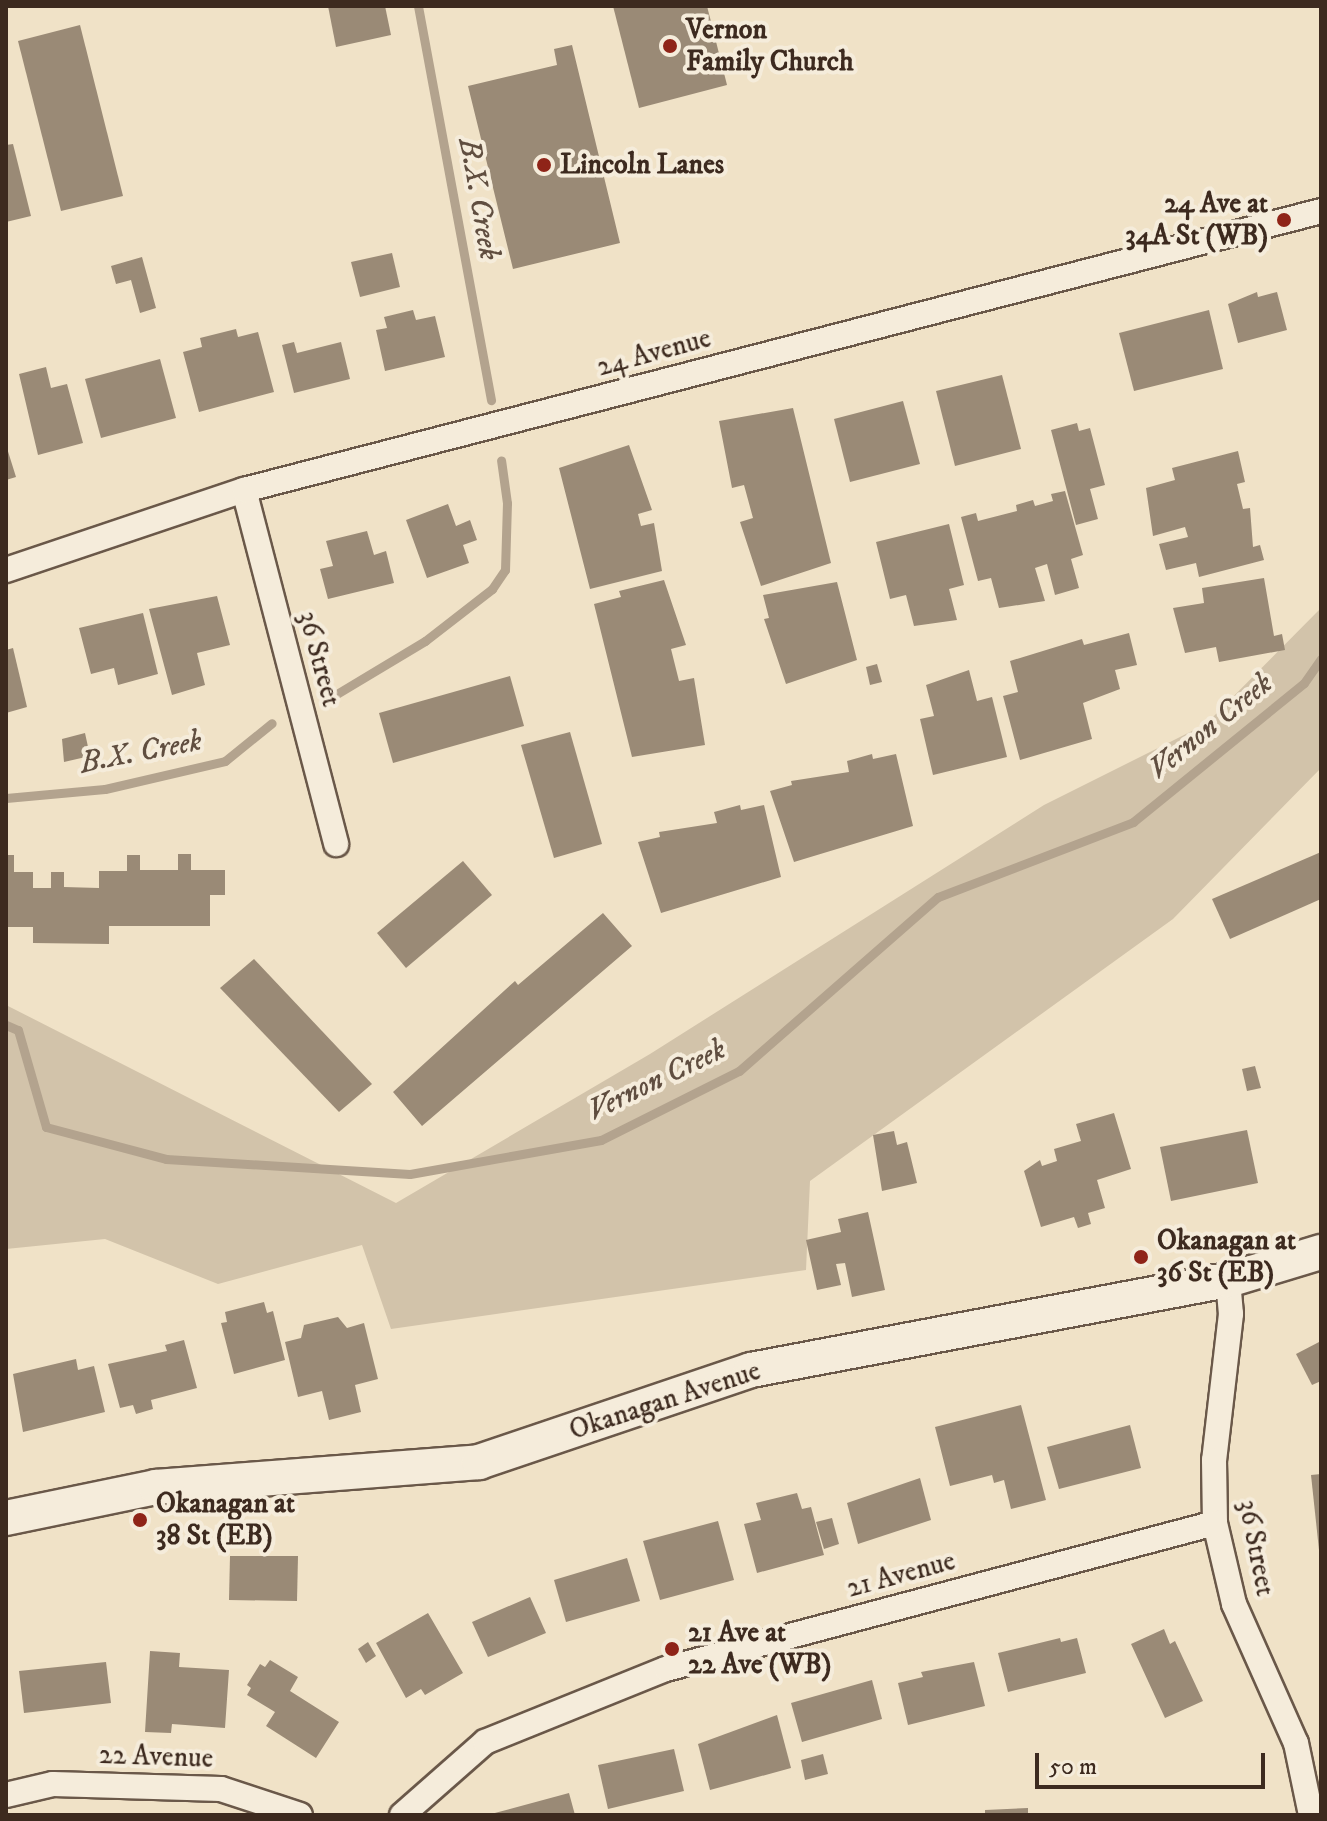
<!DOCTYPE html>
<html>
<head>
<meta charset="utf-8">
<style>
	body { margin:0 }
	#map { position:relative; width:1327px; height:1821px; overflow:hidden; background:#f0e2c7; font-family:"IM FELL DW Pica",serif }
	div>[style] { position:absolute }
	.green>* { inset:0; background:#d2c3aa }
	.stream>* { height:9px; margin:-4.5px; padding:0 4.5px; transform-origin:4.5px; border-radius:4.5px; background:#b3a38e }
	.building>* { inset:0; background:#9a8a76 }
	.roads { filter:drop-shadow(2px 0 #6a5849) drop-shadow(-2px 0 #6a5849) drop-shadow(0 2px #6a5849) drop-shadow(0 -2px #6a5849) }
	.street>* { height:24px; margin:-12px; padding:0 12px; transform-origin:12px; border-radius:12px; background:#f5ecdb }
	.secondary>* { height:34px; margin:-17px; padding:0 17px; transform-origin:17px; border-radius:17px; background:#f5ecdb }
	.dots>* { width:22px; height:22px; translate:-50% -50%; box-sizing:border-box; border:4px solid #f5ecdb; border-radius:50% }
	span { translate:-50% -50%; white-space:nowrap; text-align:center; line-height:1.15; -webkit-text-stroke:8px #f5ecdb; paint-order:stroke }
	.poi-label { font-size:28px; color:#3d2a1f; font-weight:700 }
	.left { translate:0 -50%; text-align:left }
	.right { translate:-100% -50%; text-align:right }
	.street-label { font-size:28px; color:#3d2a1f }
	.water-label { font-size:30px; color:#604e40; font-style:italic }
	.frame { position:absolute; inset:0; border:8px solid #3d2a1f; pointer-events:none }
	.scale { position:absolute; left:1035px; top:1753px; width:230px; height:36px; box-sizing:border-box; border:4px solid #3d2a1f; border-top:0; padding-left:10px; font-size:24px; line-height:28px; white-space:nowrap; color:#3d2a1f; -webkit-text-stroke:6px #f5ecdb; paint-order:stroke }
</style>
</head>
<body>
<div id="map">
	<div class="green">
		<i style="clip-path:polygon(1321px 608px,1321px 768px,1173px 919px,810px 1181px,806px 1270px,391px 1329px,362px 1245px,218px 1284px,105px 1239px,6px 1249px,6px 1005px,396px 1203px,650px 1054px,1044px 805px,1206px 724px)"></i>
	</div>
	<div class="stream">
		<i style="left:418px;top:6px;width:401px;rotate:79.5deg"></i>
		<i style="left:330px;top:698px;width:111px;rotate:-31deg"></i>
		<i style="left:425px;top:641px;width:85px;rotate:-37.8deg"></i>
		<i style="left:492px;top:589px;width:23px;rotate:-56deg"></i>
		<i style="left:505px;top:570px;width:67px;rotate:-88.3deg"></i>
		<i style="left:507px;top:503px;width:43px;rotate:-97.9deg"></i>
		<i style="left:6px;top:798px;width:99px;rotate:-5.2deg"></i>
		<i style="left:105px;top:789px;width:123px;rotate:-13.1deg"></i>
		<i style="left:225px;top:761px;width:60px;rotate:-39deg"></i>
		<i style="left:6px;top:1025px;width:13px;rotate:23deg"></i>
		<i style="left:18px;top:1030px;width:101px;rotate:73.9deg"></i>
		<i style="left:46px;top:1127px;width:124px;rotate:14.9deg"></i>
		<i style="left:166px;top:1159px;width:244px;rotate:3.5deg"></i>
		<i style="left:410px;top:1174px;width:194px;rotate:-10.1deg"></i>
		<i style="left:601px;top:1140px;width:154px;rotate:-26.6deg"></i>
		<i style="left:739px;top:1071px;width:264px;rotate:-41.2deg"></i>
		<i style="left:938px;top:897px;width:209px;rotate:-21deg"></i>
		<i style="left:1133px;top:822px;width:220px;rotate:-39.1deg"></i>
		<i style="left:1304px;top:683px;width:29px;rotate:-55deg"></i>
	</div>
	<div class="building">
		<i style="clip-path:polygon(328px 6px,385px 6px,391px 35px,336px 47px)"></i>
		<i style="clip-path:polygon(613px 6px,707px 6px,727px 85px,639px 108px)"></i>
		<i style="clip-path:polygon(80px 25px,123px 196px,61px 211px,18px 41px)"></i>
		<i style="clip-path:polygon(572px 45px,620px 243px,513px 269px,468px 86px,557px 65px,554px 49px)"></i>
		<i style="clip-path:polygon(13px 144px,31px 216px,6px 222px,6px 145px)"></i>
		<i style="clip-path:polygon(392px 253px,400px 287px,360px 297px,351px 262px)"></i>
		<i style="clip-path:polygon(142px 257px,156px 308px,140px 313px,131px 280px,116px 284px,111px 266px)"></i>
		<i style="clip-path:polygon(1257px 292px,1258px 297px,1277px 292px,1287px 330px,1238px 343px,1228px 304px)"></i>
		<i style="clip-path:polygon(413px 310px,416px 320px,435px 316px,445px 357px,385px 371px,376px 330px,387px 328px,384px 317px)"></i>
		<i style="clip-path:polygon(1209px 310px,1223px 369px,1134px 391px,1119px 333px)"></i>
		<i style="clip-path:polygon(236px 329px,238px 337px,258px 332px,274px 392px,199px 412px,183px 352px,202px 347px,200px 338px)"></i>
		<i style="clip-path:polygon(294px 342px,297px 353px,341px 342px,350px 379px,294px 393px,282px 345px)"></i>
		<i style="clip-path:polygon(160px 359px,176px 418px,101px 438px,85px 379px)"></i>
		<i style="clip-path:polygon(46px 367px,51px 388px,67px 384px,83px 443px,38px 455px,19px 374px)"></i>
		<i style="clip-path:polygon(1002px 375px,1021px 449px,955px 466px,936px 391px)"></i>
		<i style="clip-path:polygon(903px 401px,920px 464px,850px 482px,834px 419px)"></i>
		<i style="clip-path:polygon(793px 408px,831px 563px,761px 586px,740px 522px,753px 518px,744px 485px,732px 488px,719px 421px)"></i>
		<i style="clip-path:polygon(1077px 423px,1079px 431px,1090px 428px,1105px 485px,1090px 489px,1098px 519px,1076px 525px,1051px 430px)"></i>
		<i style="clip-path:polygon(6px 445px,16px 477px,6px 480px)"></i>
		<i style="clip-path:polygon(629px 445px,652px 510px,638px 514px,641px 526px,654px 523px,662px 571px,590px 589px,559px 468px)"></i>
		<i style="clip-path:polygon(1238px 451px,1245px 482px,1237px 484px,1243px 509px,1250px 508px,1253px 547px,1260px 545px,1264px 560px,1199px 577px,1196px 563px,1166px 570px,1159px 544px,1188px 537px,1185px 527px,1153px 536px,1146px 488px,1175px 480px,1172px 468px)"></i>
		<i style="clip-path:polygon(1065px 491px,1083px 555px,1071px 559px,1079px 588px,1055px 595px,1047px 564px,1035px 568px,1045px 601px,999px 608px,991px 578px,978px 581px,961px 517px,976px 513px,978px 521px,1017px 511px,1016px 505px,1033px 500px,1035px 506px,1053px 501px,1051px 494px)"></i>
		<i style="clip-path:polygon(448px 504px,456px 526px,470px 520px,477px 540px,463px 545px,469px 563px,427px 578px,406px 520px)"></i>
		<i style="clip-path:polygon(949px 524px,964px 585px,949px 589px,957px 620px,914px 626px,906px 595px,890px 599px,876px 542px)"></i>
		<i style="clip-path:polygon(367px 531px,374px 555px,386px 551px,394px 583px,328px 599px,320px 569px,333px 566px,326px 541px)"></i>
		<i style="clip-path:polygon(1264px 578px,1274px 636px,1282px 634px,1285px 650px,1219px 662px,1216px 647px,1185px 653px,1173px 608px,1204px 603px,1202px 588px)"></i>
		<i style="clip-path:polygon(664px 580px,686px 645px,671px 649px,679px 681px,694px 678px,705px 745px,632px 757px,594px 604px,621px 597px,619px 591px)"></i>
		<i style="clip-path:polygon(837px 582px,857px 660px,786px 684px,764px 619px,769px 618px,763px 595px)"></i>
		<i style="clip-path:polygon(217px 596px,230px 645px,197px 653px,205px 685px,172px 695px,149px 609px)"></i>
		<i style="clip-path:polygon(143px 613px,158px 674px,118px 685px,114px 668px,91px 674px,79px 628px)"></i>
		<i style="clip-path:polygon(1129px 633px,1137px 665px,1115px 670px,1120px 689px,1083px 703px,1092px 739px,1020px 760px,1003px 696px,1018px 692px,1010px 661px,1082px 639px,1084px 645px)"></i>
		<i style="clip-path:polygon(13px 648px,27px 707px,6px 713px,6px 650px)"></i>
		<i style="clip-path:polygon(877px 664px,882px 682px,870px 685px,866px 667px)"></i>
		<i style="clip-path:polygon(969px 670px,977px 701px,992px 697px,1007px 757px,933px 775px,920px 719px,934px 716px,926px 685px)"></i>
		<i style="clip-path:polygon(510px 676px,524px 726px,393px 763px,379px 713px)"></i>
		<i style="clip-path:polygon(570px 732px,602px 844px,554px 858px,521px 745px)"></i>
		<i style="clip-path:polygon(85px 733px,90px 756px,64px 762px,62px 739px)"></i>
		<i style="clip-path:polygon(872px 754px,873px 759px,896px 754px,913px 826px,794px 862px,770px 791px,792px 785px,791px 781px,849px 772px,847px 761px)"></i>
		<i style="clip-path:polygon(740px 805px,741px 810px,764px 805px,781px 877px,661px 913px,638px 842px,660px 837px,659px 832px,717px 823px,714px 812px)"></i>
		<i style="clip-path:polygon(1321px 852px,1321px 899px,1230px 939px,1212px 899px)"></i>
		<i style="clip-path:polygon(178px 854px,191px 854px,191px 870px,225px 870px,225px 895px,210px 895px,210px 926px,109px 926px,109px 944px,33px 943px,33px 927px,6px 927px,6px 855px,14px 855px,14px 872px,33px 872px,33px 888px,51px 888px,51px 872px,64px 872px,64px 887px,99px 888px,99px 871px,127px 871px,127px 855px,140px 855px,140px 870px,178px 870px)"></i>
		<i style="clip-path:polygon(463px 861px,492px 895px,406px 968px,377px 933px)"></i>
		<i style="clip-path:polygon(603px 913px,632px 946px,422px 1126px,393px 1092px,515px 981px,518px 985px)"></i>
		<i style="clip-path:polygon(254px 959px,372px 1084px,339px 1112px,220px 988px)"></i>
		<i style="clip-path:polygon(1255px 1066px,1261px 1088px,1247px 1091px,1242px 1069px)"></i>
		<i style="clip-path:polygon(1114px 1113px,1131px 1169px,1097px 1180px,1105px 1208px,1088px 1213px,1091px 1224px,1078px 1228px,1074px 1217px,1041px 1227px,1024px 1171px,1040px 1160px,1042px 1166px,1057px 1161px,1054px 1149px,1081px 1141px,1076px 1124px)"></i>
		<i style="clip-path:polygon(1247px 1130px,1258px 1183px,1171px 1201px,1160px 1147px)"></i>
		<i style="clip-path:polygon(894px 1131px,897px 1145px,907px 1142px,917px 1183px,882px 1191px,873px 1135px)"></i>
		<i style="clip-path:polygon(868px 1212px,885px 1290px,852px 1297px,845px 1263px,836px 1264px,841px 1285px,817px 1290px,806px 1240px,841px 1232px,838px 1219px)"></i>
		<i style="clip-path:polygon(264px 1302px,267px 1313px,273px 1311px,285px 1360px,234px 1374px,221px 1323px,227px 1322px,225px 1312px)"></i>
		<i style="clip-path:polygon(338px 1317px,347px 1328px,364px 1323px,378px 1379px,355px 1385px,361px 1412px,329px 1420px,322px 1391px,298px 1397px,285px 1342px,301px 1338px,304px 1325px)"></i>
		<i style="clip-path:polygon(184px 1340px,197px 1388px,151px 1400px,153px 1409px,136px 1414px,133px 1405px,120px 1408px,108px 1364px,167px 1351px,165px 1345px)"></i>
		<i style="clip-path:polygon(1321px 1341px,1321px 1381px,1312px 1385px,1296px 1354px)"></i>
		<i style="clip-path:polygon(76px 1359px,78px 1370px,94px 1366px,105px 1412px,23px 1432px,13px 1374px)"></i>
		<i style="clip-path:polygon(1021px 1405px,1046px 1500px,1011px 1509px,1004px 1480px,994px 1483px,992px 1475px,950px 1486px,935px 1427px)"></i>
		<i style="clip-path:polygon(1130px 1425px,1141px 1468px,1059px 1489px,1047px 1447px)"></i>
		<i style="clip-path:polygon(1321px 1474px,1321px 1550px,1319px 1550px,1311px 1475px)"></i>
		<i style="clip-path:polygon(920px 1478px,931px 1520px,858px 1544px,847px 1503px)"></i>
		<i style="clip-path:polygon(797px 1493px,802px 1509px,811px 1507px,824px 1555px,757px 1573px,744px 1524px,761px 1520px,756px 1503px)"></i>
		<i style="clip-path:polygon(832px 1518px,839px 1544px,824px 1549px,816px 1522px)"></i>
		<i style="clip-path:polygon(718px 1521px,734px 1580px,660px 1600px,643px 1541px)"></i>
		<i style="clip-path:polygon(230px 1556px,298px 1556px,297px 1601px,229px 1600px)"></i>
		<i style="clip-path:polygon(627px 1558px,640px 1601px,566px 1622px,554px 1580px)"></i>
		<i style="clip-path:polygon(530px 1597px,546px 1633px,488px 1657px,472px 1622px)"></i>
		<i style="clip-path:polygon(428px 1613px,463px 1673px,425px 1695px,421px 1689px,406px 1698px,376px 1643px)"></i>
		<i style="clip-path:polygon(1164px 1629px,1170px 1644px,1175px 1641px,1203px 1701px,1165px 1718px,1131px 1644px)"></i>
		<i style="clip-path:polygon(1060px 1638px,1061px 1642px,1077px 1638px,1086px 1673px,1008px 1692px,998px 1653px)"></i>
		<i style="clip-path:polygon(368px 1642px,376px 1656px,366px 1663px,358px 1649px)"></i>
		<i style="clip-path:polygon(150px 1651px,180px 1653px,179px 1667px,229px 1670px,225px 1728px,172px 1724px,171px 1733px,145px 1732px)"></i>
		<i style="clip-path:polygon(270px 1660px,298px 1677px,290px 1691px,339px 1722px,316px 1758px,266px 1726px,275px 1712px,247px 1695px,251px 1688px,247px 1685px,260px 1664px,265px 1667px)"></i>
		<i style="clip-path:polygon(106px 1662px,111px 1703px,24px 1713px,19px 1671px)"></i>
		<i style="clip-path:polygon(974px 1662px,985px 1706px,908px 1725px,898px 1683px,923px 1677px,921px 1672px)"></i>
		<i style="clip-path:polygon(872px 1680px,882px 1719px,802px 1742px,791px 1703px)"></i>
		<i style="clip-path:polygon(777px 1715px,791px 1768px,710px 1790px,698px 1744px)"></i>
		<i style="clip-path:polygon(674px 1749px,684px 1791px,608px 1809px,598px 1765px)"></i>
		<i style="clip-path:polygon(823px 1754px,828px 1774px,805px 1780px,801px 1760px)"></i>
		<i style="clip-path:polygon(569px 1793px,575px 1815px,491px 1815px,491px 1814px)"></i>
		<i style="clip-path:polygon(1028px 1808px,1028px 1815px,985px 1815px,985px 1810px)"></i>
	</div>
	<div class="roads">
		<div class="street">
			<i style="left:244px;top:490px;width:366px;rotate:75.4deg"></i>
			<i style="left:6px;top:570px;width:251px;rotate:-18.6deg"></i>
			<i style="left:244px;top:490px;width:1113px;rotate:-14.52deg"></i>
			<i style="left:1228px;top:1280px;width:34px;rotate:85deg"></i>
			<i style="left:1231px;top:1314px;width:147px;rotate:96.6deg"></i>
			<i style="left:1214px;top:1460px;width:63px;rotate:89.1deg"></i>
			<i style="left:1215px;top:1523px;width:83px;rotate:76.8deg"></i>
			<i style="left:1234px;top:1604px;width:152px;rotate:66deg"></i>
			<i style="left:1296px;top:1743px;width:74px;rotate:78.2deg"></i>
			<i style="left:6px;top:1795px;width:48px;rotate:-13.2deg"></i>
			<i style="left:53px;top:1784px;width:168px;rotate:1.7deg"></i>
			<i style="left:221px;top:1789px;width:83px;rotate:18.2deg"></i>
			<i style="left:402px;top:1815px;width:111px;rotate:-41.3deg"></i>
			<i style="left:485px;top:1742px;width:195px;rotate:-22deg"></i>
			<i style="left:666px;top:1669px;width:568px;rotate:-14.89deg"></i>
		</div>
		<div class="secondary">
			<i style="left:6px;top:1518px;width:153px;rotate:-11.7deg"></i>
			<i style="left:156px;top:1487px;width:324px;rotate:-4.4deg"></i>
			<i style="left:479px;top:1462px;width:287px;rotate:-18.7deg"></i>
			<i style="left:751px;top:1370px;width:485px;rotate:-10.7deg"></i>
			<i style="left:1228px;top:1280px;width:97px;rotate:-16.8deg"></i>
		</div>
	</div>
	<div class="dots">
		<i style="left:670px;top:46px;background:#8f2418"></i>
		<i style="left:544px;top:165px;background:#8f2418"></i>
		<i style="left:1284px;top:220px;background:#8f2418"></i>
		<i style="left:1141px;top:1257px;background:#8f2418"></i>
		<i style="left:140px;top:1520px;background:#8f2418"></i>
		<i style="left:672px;top:1649px;background:#8f2418"></i>
	</div>
	<div class="poi-label">
		<span class="left" style="left:686px;top:46px">Vernon<br>Family Church</span>
		<span class="left" style="left:560px;top:165px">Lincoln Lanes</span>
		<span class="right" style="left:1268px;top:220px">24 Ave at<br>34A St (WB)</span>
		<span class="left" style="left:1157px;top:1257px">Okanagan at<br>36 St (EB)</span>
		<span class="left" style="left:156px;top:1520px">Okanagan at<br>38 St (EB)</span>
		<span class="left" style="left:688px;top:1649px">21 Ave at<br>22 Ave (WB)</span>
	</div>
	<div class="street-label">
		<span style="left:654px;top:353px;rotate:-15deg">24 Avenue</span>
		<span style="left:319px;top:659px;rotate:75deg">36 Street</span>
		<span style="left:665px;top:1401px;rotate:-18deg">Okanagan Avenue</span>
		<span style="left:1256px;top:1548px;rotate:79deg">36 Street</span>
		<span style="left:901px;top:1575px;rotate:-15deg">21 Avenue</span>
		<span style="left:156px;top:1757px;rotate:2deg">22 Avenue</span>
	</div>
	<div class="water-label">
		<span style="left:478px;top:199px;rotate:80deg">B.X. Creek</span>
		<span style="left:1211px;top:727px;rotate:-39deg">Vernon Creek</span>
		<span style="left:141px;top:753px;rotate:-11deg">B.X. Creek</span>
		<span style="left:657px;top:1081px;rotate:-26deg">Vernon Creek</span>
	</div>
	<div class="frame"></div>
	<div class="scale">50 m</div>
</div>
</body>
</html>
